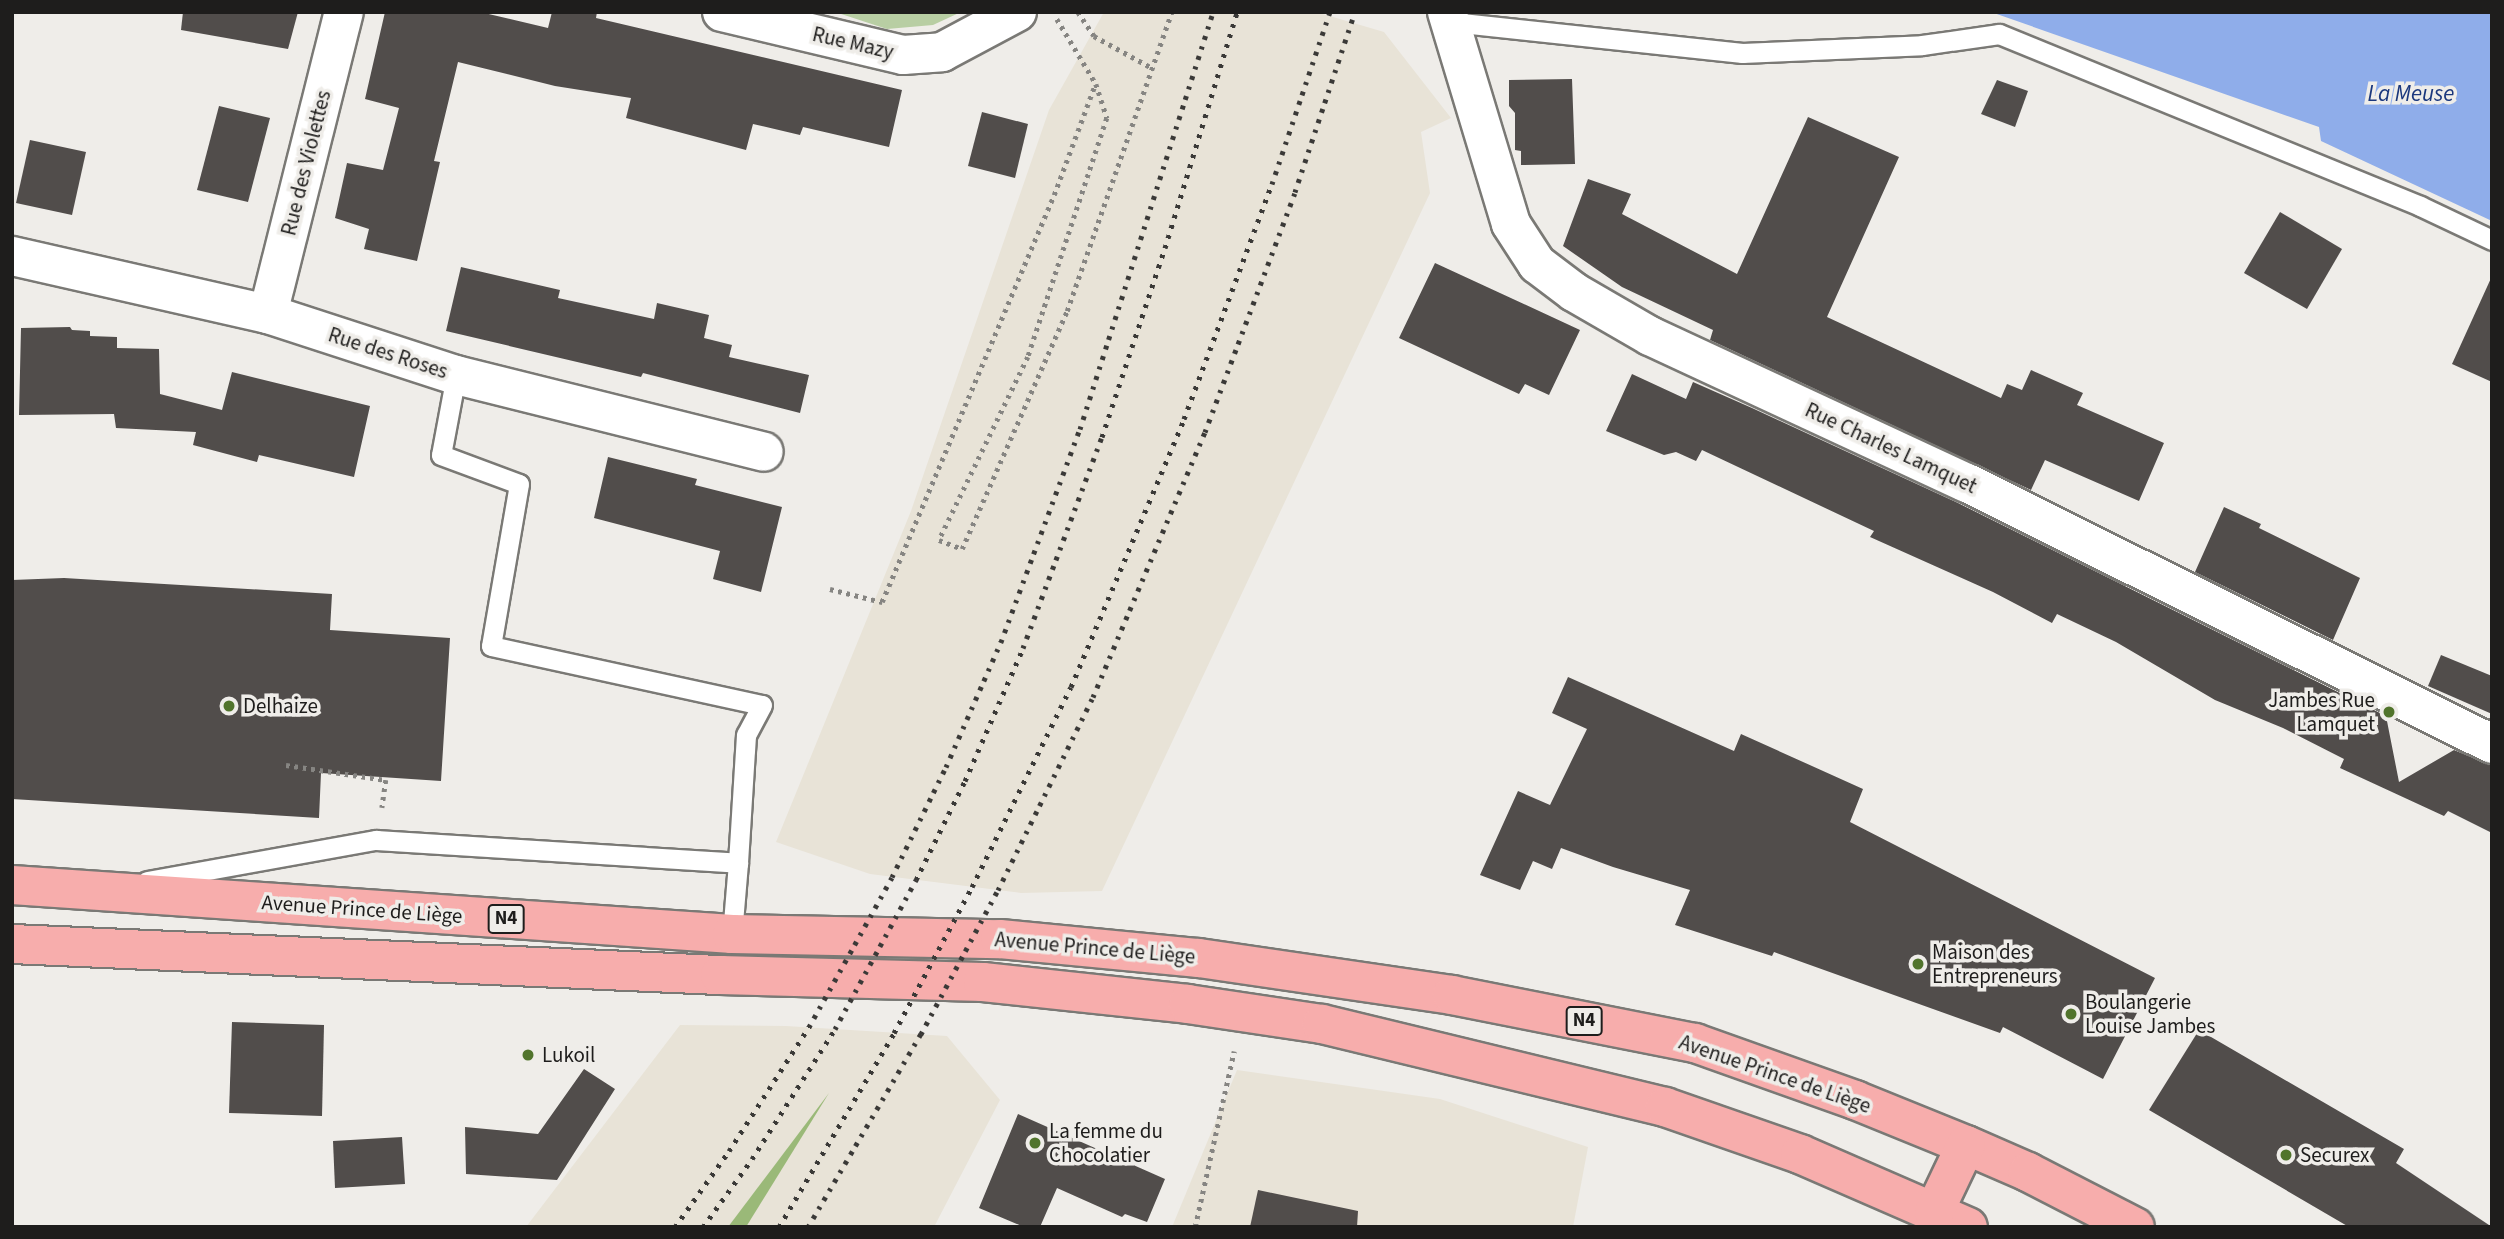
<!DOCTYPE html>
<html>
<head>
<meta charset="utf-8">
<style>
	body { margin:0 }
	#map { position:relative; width:2504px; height:1239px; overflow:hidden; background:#efede9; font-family:"Source Sans 3",sans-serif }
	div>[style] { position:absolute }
	.built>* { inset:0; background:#e8e3d7 }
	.green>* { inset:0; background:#b8cea3 }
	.forest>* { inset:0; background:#9ab978 }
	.water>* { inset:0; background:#8fadea }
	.building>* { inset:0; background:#514d4b }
	.path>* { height:4.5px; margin-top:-2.25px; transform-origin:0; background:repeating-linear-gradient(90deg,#868582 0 3.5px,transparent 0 8.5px) }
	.roads { filter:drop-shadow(2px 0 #7a7975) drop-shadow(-2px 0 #7a7975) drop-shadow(0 2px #7a7975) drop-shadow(0 -2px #7a7975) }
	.service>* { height:19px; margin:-9.5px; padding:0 9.5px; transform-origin:9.5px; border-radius:9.5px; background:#fff }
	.minor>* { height:38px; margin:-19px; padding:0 19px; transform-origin:19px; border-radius:19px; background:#fff }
	.primary>* { height:38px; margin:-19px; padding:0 19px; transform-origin:19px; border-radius:19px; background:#f7adac }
	.rail>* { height:5px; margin-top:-2.5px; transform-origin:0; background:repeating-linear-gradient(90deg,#3a3937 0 3.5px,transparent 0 10.5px) }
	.dots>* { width:19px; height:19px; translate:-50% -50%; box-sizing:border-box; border:4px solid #efede9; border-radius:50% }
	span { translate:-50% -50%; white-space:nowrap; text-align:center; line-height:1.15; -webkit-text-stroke:7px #efede9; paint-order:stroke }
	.shield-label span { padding:2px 5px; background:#efede9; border:2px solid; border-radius:5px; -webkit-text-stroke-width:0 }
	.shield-label { font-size:19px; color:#1e1d1c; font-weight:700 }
	.street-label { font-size:21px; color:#1e1d1c }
	.poi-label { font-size:21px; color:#1e1d1c }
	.right { translate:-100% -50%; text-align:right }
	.left { translate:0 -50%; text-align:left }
	.water-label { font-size:23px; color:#1a377d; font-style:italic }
	.frame { position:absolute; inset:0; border:14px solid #1e1d1c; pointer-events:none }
</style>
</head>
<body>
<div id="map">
	<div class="built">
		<i style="clip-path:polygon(1104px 12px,1316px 12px,1384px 32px,1451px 118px,1421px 132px,1430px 193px,1102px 891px,1021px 893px,870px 874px,776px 842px,911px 511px,1049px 110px)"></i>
		<i style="clip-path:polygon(680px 1025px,786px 1026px,947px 1036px,1000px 1100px,934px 1227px,526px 1227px)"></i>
		<i style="clip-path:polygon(1237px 1070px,1440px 1099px,1588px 1147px,1573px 1227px,1172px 1227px)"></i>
	</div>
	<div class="green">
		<i style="clip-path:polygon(835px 12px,961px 12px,933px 25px,887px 29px)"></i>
	</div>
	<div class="forest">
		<i style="clip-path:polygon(829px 1093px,746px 1227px,728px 1227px)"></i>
	</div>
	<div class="water">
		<i style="clip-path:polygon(1991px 12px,2492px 12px,2492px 221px,2321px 141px,2319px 127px)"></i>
	</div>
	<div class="building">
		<i style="clip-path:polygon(183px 12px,298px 12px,288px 49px,181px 30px)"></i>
		<i style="clip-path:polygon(385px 12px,480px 12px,548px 28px,552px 12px,597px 12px,596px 18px,902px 90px,889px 147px,803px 127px,800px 135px,753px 124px,746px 150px,626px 118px,631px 98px,555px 86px,458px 62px,434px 161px,440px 162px,417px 261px,364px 249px,369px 229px,335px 218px,347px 163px,383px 170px,399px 108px,365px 99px)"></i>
		<i style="clip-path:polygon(1572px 79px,1575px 164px,1521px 165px,1521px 151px,1515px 150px,1515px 113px,1509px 106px,1509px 80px)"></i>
		<i style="clip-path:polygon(1997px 80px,2028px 91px,2015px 127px,1981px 114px)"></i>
		<i style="clip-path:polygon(219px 106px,270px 118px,248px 202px,197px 190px)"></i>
		<i style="clip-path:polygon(982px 112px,1028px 124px,1015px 178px,968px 166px)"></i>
		<i style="clip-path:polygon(1808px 117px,1899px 157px,1827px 317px,2001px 398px,2007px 384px,2022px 390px,2031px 370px,2083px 393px,2077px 405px,2164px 443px,2139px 501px,2045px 460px,2031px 490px,1710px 340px,1713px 330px,1622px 287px,1563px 246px,1588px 179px,1631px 194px,1622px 214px,1737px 274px)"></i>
		<i style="clip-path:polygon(30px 140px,86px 152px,72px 215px,16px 203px)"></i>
		<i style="clip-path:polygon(2280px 212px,2342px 249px,2307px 309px,2244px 273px)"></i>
		<i style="clip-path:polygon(1435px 263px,1580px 330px,1549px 395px,1525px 384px,1519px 394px,1399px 338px)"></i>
		<i style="clip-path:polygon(461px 267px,560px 290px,558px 298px,654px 319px,657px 303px,709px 315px,704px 338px,732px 345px,729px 357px,809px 375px,800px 413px,643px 373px,641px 377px,446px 331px)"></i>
		<i style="clip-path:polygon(2492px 276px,2492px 382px,2452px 364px)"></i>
		<i style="clip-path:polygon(70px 327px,72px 330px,90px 331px,90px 336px,117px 337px,117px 348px,159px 349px,160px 394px,222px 410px,232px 372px,370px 406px,354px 477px,259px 455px,257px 462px,193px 445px,196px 432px,116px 428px,114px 414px,19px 415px,21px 328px)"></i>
		<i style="clip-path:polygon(1632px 374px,1686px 399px,1693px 382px,1752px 408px,1958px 503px,2386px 716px,2399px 782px,2454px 750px,2492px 766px,2492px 833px,2448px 811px,2444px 816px,2340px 768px,2344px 759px,2283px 728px,2215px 700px,2116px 642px,2057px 614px,2052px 623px,1993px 592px,1870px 537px,1874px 531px,1702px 450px,1696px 461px,1676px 452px,1664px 455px,1606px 431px)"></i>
		<i style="clip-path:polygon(608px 457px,697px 479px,695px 485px,782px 507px,761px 592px,713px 579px,720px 551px,594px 518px)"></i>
		<i style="clip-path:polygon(2224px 507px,2261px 524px,2259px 528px,2360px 578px,2333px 640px,2195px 572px)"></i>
		<i style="clip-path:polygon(64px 578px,332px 594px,330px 630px,450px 638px,441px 781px,321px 773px,319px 818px,12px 799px,12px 580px)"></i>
		<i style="clip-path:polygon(2441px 655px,2492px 676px,2492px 714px,2428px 686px)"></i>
		<i style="clip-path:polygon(1568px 677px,1734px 751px,1741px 734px,1863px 789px,1850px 822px,2155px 978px,2103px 1079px,2003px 1027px,2000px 1033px,1774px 952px,1772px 956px,1675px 925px,1690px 890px,1613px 867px,1561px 848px,1552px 869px,1533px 861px,1520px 890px,1480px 875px,1518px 791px,1550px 805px,1587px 729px,1552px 713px)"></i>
		<i style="clip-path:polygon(232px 1022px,324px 1025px,322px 1116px,229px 1113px)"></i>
		<i style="clip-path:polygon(2199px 1030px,2404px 1149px,2396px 1163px,2492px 1227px,2349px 1227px,2149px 1110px)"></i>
		<i style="clip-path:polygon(584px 1069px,615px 1089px,557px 1180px,466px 1174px,465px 1127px,538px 1134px)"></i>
		<i style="clip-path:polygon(1018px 1114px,1165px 1179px,1147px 1222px,1125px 1214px,1122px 1217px,1057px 1188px,1040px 1227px,1024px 1227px,979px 1208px)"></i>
		<i style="clip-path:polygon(402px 1137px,405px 1184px,335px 1188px,333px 1141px)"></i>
		<i style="clip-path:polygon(1258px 1190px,1358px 1211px,1357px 1227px,1250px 1227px)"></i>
	</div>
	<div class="path">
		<i style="left:1078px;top:12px;width:29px;rotate:56deg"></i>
		<i style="left:1094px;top:36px;width:68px;rotate:28.8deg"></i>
		<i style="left:1057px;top:19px;width:76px;rotate:59deg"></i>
		<i style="left:1096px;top:84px;width:36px;rotate:72deg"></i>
		<i style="left:1107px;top:118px;width:252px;rotate:108.3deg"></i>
		<i style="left:1028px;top:357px;width:203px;rotate:115.9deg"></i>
		<i style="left:939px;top:540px;width:25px;rotate:21deg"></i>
		<i style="left:962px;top:549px;width:260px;rotate:-66.2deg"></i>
		<i style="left:1067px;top:311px;width:317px;rotate:-70.7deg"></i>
		<i style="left:830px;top:589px;width:54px;rotate:14deg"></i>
		<i style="left:882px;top:602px;width:442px;rotate:-67.1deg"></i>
		<i style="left:1054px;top:195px;width:117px;rotate:-69.6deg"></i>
		<i style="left:286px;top:765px;width:101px;rotate:8.5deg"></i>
		<i style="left:386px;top:780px;width:28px;rotate:98deg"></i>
		<i style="left:1195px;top:1227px;width:180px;rotate:-77.5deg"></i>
	</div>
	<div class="roads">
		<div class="service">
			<i style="left:1452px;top:22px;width:292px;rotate:6.1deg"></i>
			<i style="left:1742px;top:53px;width:180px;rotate:-2.5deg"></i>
			<i style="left:1922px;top:45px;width:78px;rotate:-8.1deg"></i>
			<i style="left:1999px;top:34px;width:455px;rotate:22.2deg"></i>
			<i style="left:2420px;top:206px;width:80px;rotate:25.3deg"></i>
			<i style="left:456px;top:375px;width:81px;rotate:100.6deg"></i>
			<i style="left:441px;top:455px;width:83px;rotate:20.4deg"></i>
			<i style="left:519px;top:484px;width:164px;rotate:99.8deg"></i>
			<i style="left:491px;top:646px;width:277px;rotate:12.3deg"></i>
			<i style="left:762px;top:705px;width:34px;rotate:118deg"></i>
			<i style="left:746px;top:735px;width:128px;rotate:93.6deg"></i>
			<i style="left:147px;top:881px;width:233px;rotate:-10.2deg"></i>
			<i style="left:376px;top:840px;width:363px;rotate:3.6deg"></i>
			<i style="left:738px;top:863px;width:71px;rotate:94.8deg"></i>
		</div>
		<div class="minor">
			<i style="left:722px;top:12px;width:186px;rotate:13.4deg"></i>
			<i style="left:903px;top:55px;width:39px;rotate:-4deg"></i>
			<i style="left:942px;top:52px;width:85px;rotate:-28.1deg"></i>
			<i style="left:1447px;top:12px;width:221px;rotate:73.2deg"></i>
			<i style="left:1511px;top:224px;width:48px;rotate:57deg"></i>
			<i style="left:1537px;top:264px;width:46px;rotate:37.1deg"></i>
			<i style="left:1574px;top:292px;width:88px;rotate:30.1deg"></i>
			<i style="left:1650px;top:336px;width:349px;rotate:24.9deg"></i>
			<i style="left:1967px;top:483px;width:586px;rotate:26.43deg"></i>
			<i style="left:12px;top:256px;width:262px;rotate:12.8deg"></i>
			<i style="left:268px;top:314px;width:198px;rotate:18deg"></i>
			<i style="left:456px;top:375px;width:317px;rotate:14deg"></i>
			<i style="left:268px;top:314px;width:311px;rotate:-75.9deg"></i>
		</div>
		<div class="primary">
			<i style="left:12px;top:885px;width:722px;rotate:3.89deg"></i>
			<i style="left:732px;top:934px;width:268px;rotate:1.1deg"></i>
			<i style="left:1000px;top:939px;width:200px;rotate:5.5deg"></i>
			<i style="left:1199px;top:958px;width:256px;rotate:8.3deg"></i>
			<i style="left:1452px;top:995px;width:248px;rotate:11.2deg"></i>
			<i style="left:1695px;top:1043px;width:170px;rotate:19.6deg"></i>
			<i style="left:1855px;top:1100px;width:120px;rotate:22.1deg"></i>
			<i style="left:1966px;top:1145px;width:68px;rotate:23.5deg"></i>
			<i style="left:2028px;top:1172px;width:120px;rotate:27.2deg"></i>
			<i style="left:12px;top:944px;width:709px;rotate:2.51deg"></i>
			<i style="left:720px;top:975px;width:263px;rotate:1.5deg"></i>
			<i style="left:983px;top:982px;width:206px;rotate:6.1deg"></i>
			<i style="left:1188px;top:1004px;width:135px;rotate:8.5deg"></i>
			<i style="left:1322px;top:1024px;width:353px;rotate:13.6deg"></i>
			<i style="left:1665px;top:1107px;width:143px;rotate:19.2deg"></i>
			<i style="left:1800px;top:1154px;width:183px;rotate:23.5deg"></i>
			<i style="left:1934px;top:1212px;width:74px;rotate:-64.5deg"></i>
		</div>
	</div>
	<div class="rail">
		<i style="left:675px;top:1227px;width:93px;rotate:-54.6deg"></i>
		<i style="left:729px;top:1151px;width:148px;rotate:-57.2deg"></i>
		<i style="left:809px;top:1027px;width:171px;rotate:-61deg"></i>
		<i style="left:892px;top:877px;width:123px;rotate:-63.9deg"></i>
		<i style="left:946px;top:767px;width:137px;rotate:-66.3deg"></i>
		<i style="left:1001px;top:642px;width:227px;rotate:-69.7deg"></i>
		<i style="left:1080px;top:429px;width:438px;rotate:-72.3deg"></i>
		<i style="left:703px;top:1227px;width:84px;rotate:-54.2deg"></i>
		<i style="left:752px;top:1159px;width:154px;rotate:-57.4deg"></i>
		<i style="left:835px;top:1029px;width:170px;rotate:-61.5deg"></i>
		<i style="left:916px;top:880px;width:110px;rotate:-63.7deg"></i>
		<i style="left:965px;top:781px;width:145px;rotate:-66.4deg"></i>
		<i style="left:1023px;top:648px;width:225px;rotate:-69.5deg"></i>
		<i style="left:1102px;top:437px;width:199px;rotate:-71.6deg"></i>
		<i style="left:1165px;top:248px;width:247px;rotate:-73deg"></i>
		<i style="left:779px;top:1227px;width:226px;rotate:-59.3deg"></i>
		<i style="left:894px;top:1033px;width:166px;rotate:-61.9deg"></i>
		<i style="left:972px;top:887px;width:223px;rotate:-63.7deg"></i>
		<i style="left:1071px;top:687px;width:291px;rotate:-67.1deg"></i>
		<i style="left:1184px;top:419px;width:251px;rotate:-69.5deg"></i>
		<i style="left:1272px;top:184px;width:182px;rotate:-71.4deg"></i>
		<i style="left:808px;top:1227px;width:224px;rotate:-59.7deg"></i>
		<i style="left:921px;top:1034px;width:163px;rotate:-61.9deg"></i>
		<i style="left:998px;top:890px;width:215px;rotate:-63.8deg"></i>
		<i style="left:1093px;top:697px;width:288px;rotate:-67.1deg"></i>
		<i style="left:1205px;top:432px;width:256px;rotate:-69.4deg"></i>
		<i style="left:1295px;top:192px;width:190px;rotate:-71.6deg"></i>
	</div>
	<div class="dots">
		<i style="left:229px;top:706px;background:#51742c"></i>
		<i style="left:2389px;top:712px;background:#51742c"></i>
		<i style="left:1918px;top:964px;background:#51742c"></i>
		<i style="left:2071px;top:1014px;background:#51742c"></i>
		<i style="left:528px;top:1055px;background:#51742c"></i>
		<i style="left:1035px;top:1143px;background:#51742c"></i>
		<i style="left:2286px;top:1155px;background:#51742c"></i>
	</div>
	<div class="shield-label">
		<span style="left:506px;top:919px">N4</span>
		<span style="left:1584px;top:1021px">N4</span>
	</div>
	<div class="street-label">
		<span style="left:853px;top:43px;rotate:13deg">Rue Mazy</span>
		<span style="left:306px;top:163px;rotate:-76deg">Rue des Violettes</span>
		<span style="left:388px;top:353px;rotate:18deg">Rue des Roses</span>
		<span style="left:1891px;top:448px;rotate:25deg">Rue Charles Lamquet</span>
		<span style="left:362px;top:909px;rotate:4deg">Avenue Prince de Liège</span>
		<span style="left:1095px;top:948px;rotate:5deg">Avenue Prince de Liège</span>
		<span style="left:1775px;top:1074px;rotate:19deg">Avenue Prince de Liège</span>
	</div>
	<div class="poi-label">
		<span class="right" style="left:2375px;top:712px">Jambes Rue<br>Lamquet</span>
		<span class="left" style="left:243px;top:706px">Delhaize</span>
		<span class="left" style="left:1932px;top:964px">Maison des<br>Entrepreneurs</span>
		<span class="left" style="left:2085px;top:1014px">Boulangerie<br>Louise Jambes</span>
		<span class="left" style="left:542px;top:1055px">Lukoil</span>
		<span class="left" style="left:1049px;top:1143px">La femme du<br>Chocolatier</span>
		<span class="left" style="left:2300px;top:1155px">Securex</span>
	</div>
	<div class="water-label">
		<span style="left:2411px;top:94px">La Meuse</span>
	</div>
	<div class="frame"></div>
</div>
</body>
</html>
